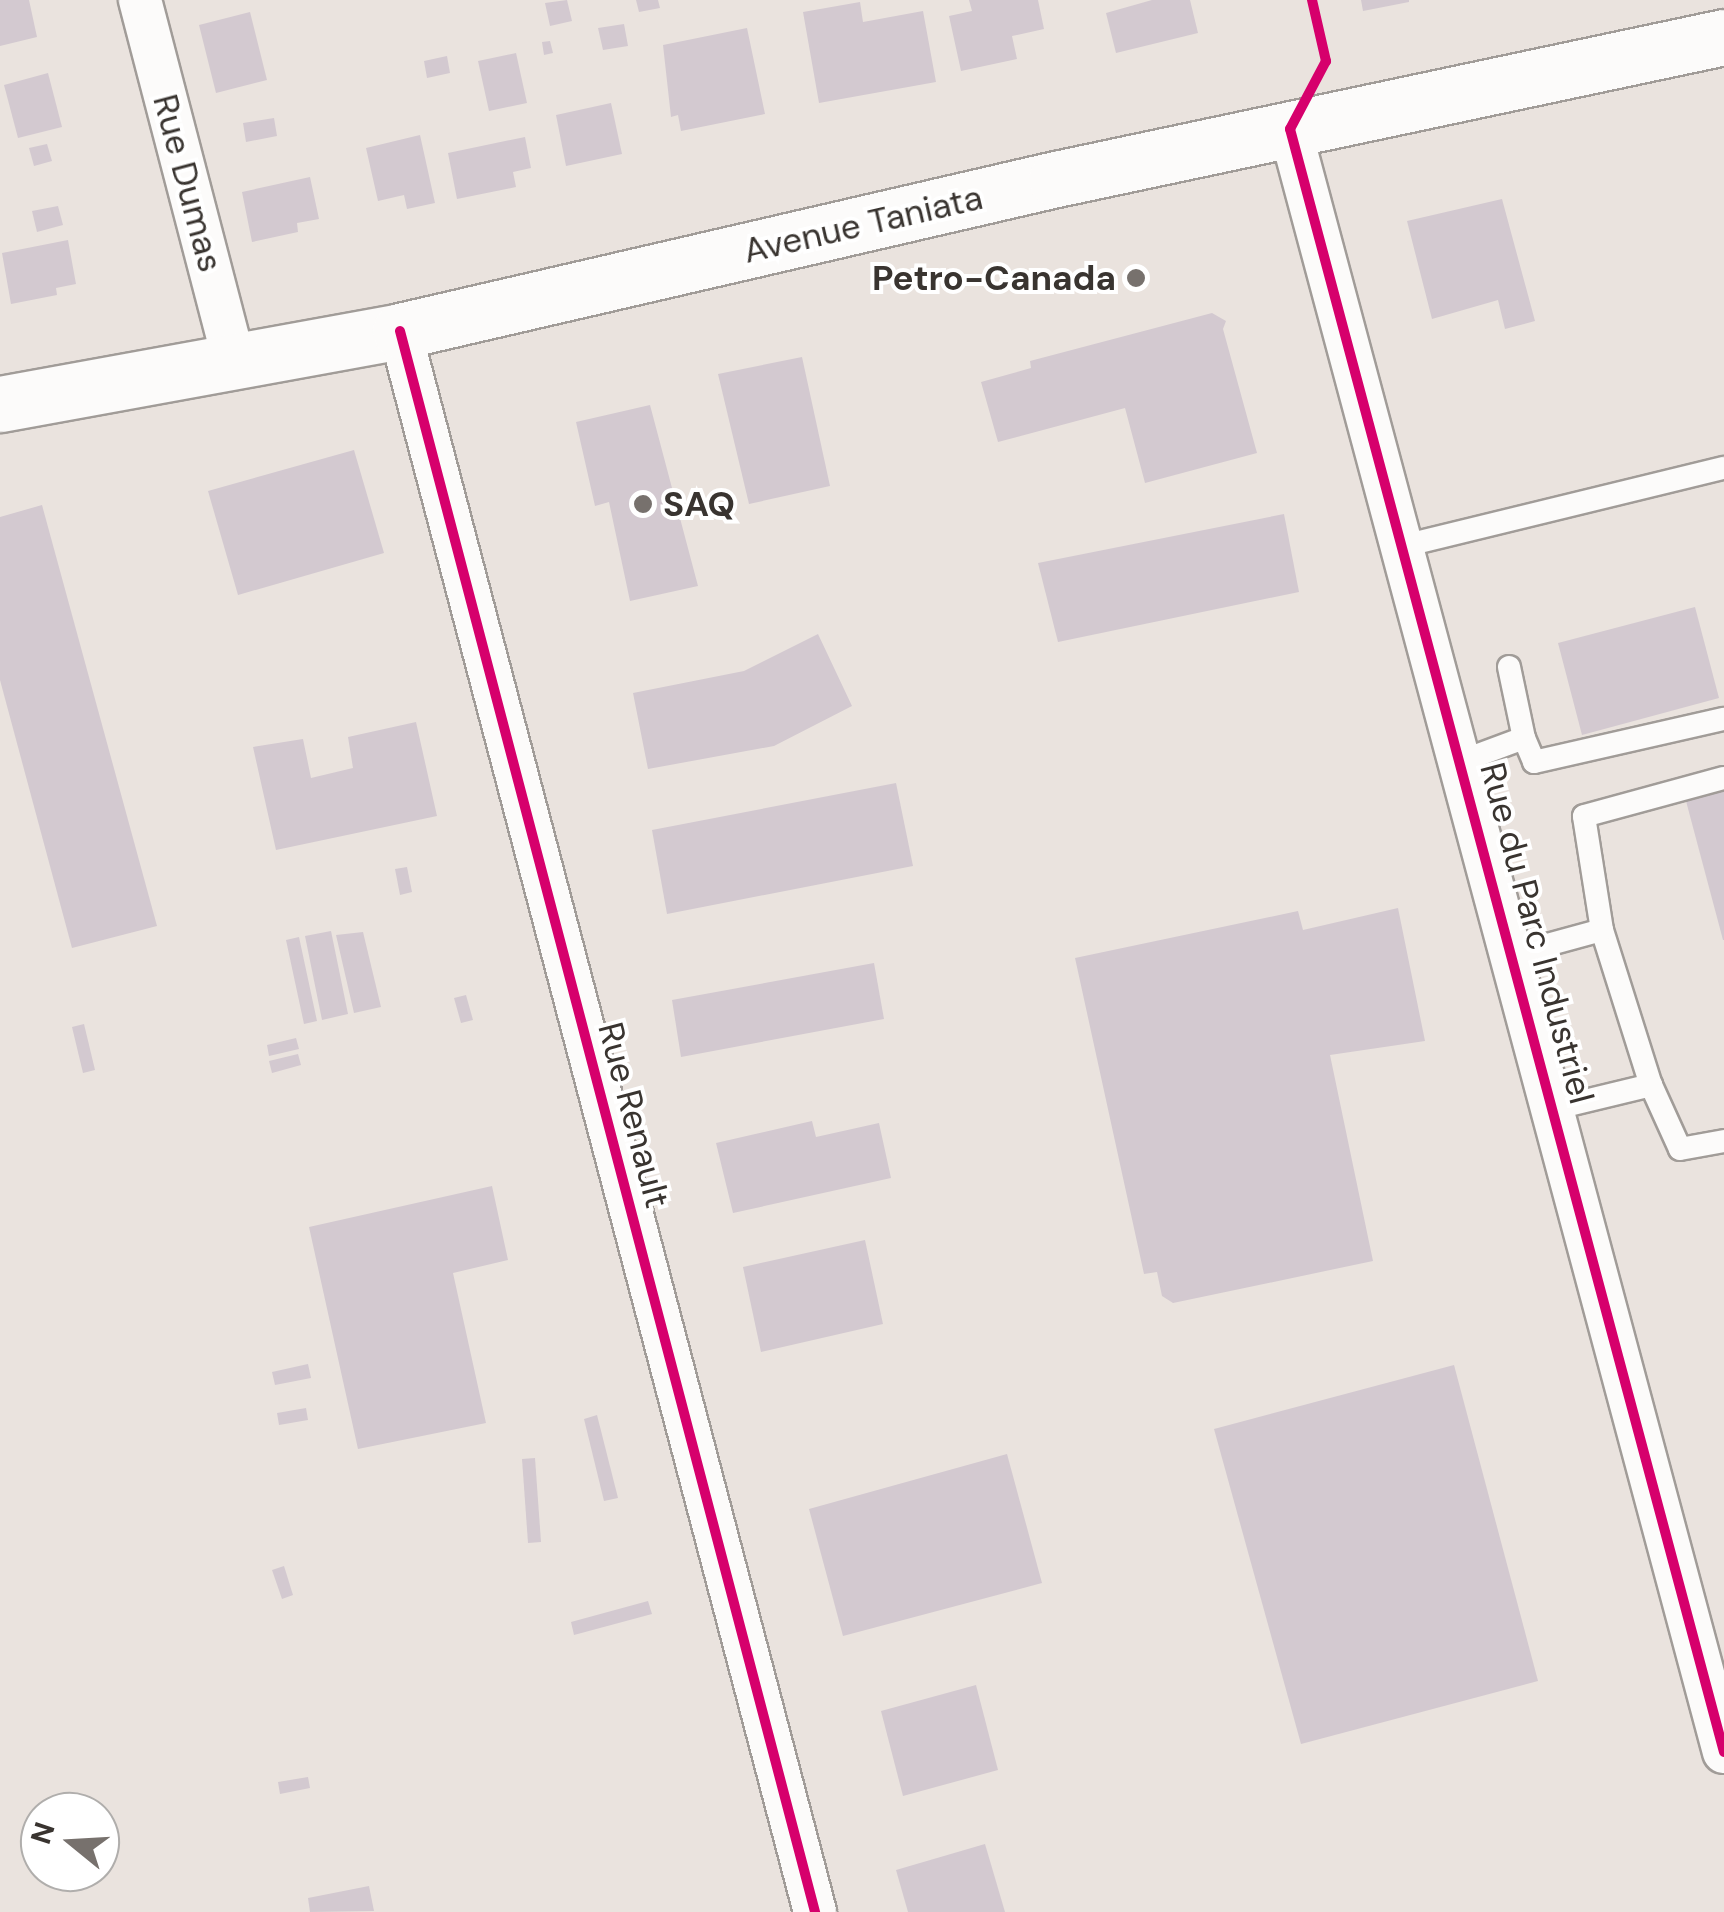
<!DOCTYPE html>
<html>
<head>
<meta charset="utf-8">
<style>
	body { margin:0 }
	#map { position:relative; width:1724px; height:1912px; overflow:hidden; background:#eae3de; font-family:"DM Sans",sans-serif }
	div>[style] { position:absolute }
	.building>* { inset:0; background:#d3c9d0 }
	.roads { filter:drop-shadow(2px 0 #a19c98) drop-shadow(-2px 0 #a19c98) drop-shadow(0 2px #a19c98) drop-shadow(0 -2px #a19c98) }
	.service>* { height:22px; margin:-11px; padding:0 11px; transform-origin:11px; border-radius:11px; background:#fcfbfa }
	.minor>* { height:42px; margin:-21px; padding:0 21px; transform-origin:21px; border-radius:21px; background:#fcfbfa }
	.secondary>* { height:55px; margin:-27.5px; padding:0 27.5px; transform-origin:27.5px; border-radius:27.5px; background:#fcfbfa }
	.cycleway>* { height:10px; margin:-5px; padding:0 5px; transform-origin:5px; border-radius:5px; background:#d6006c }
	.dots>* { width:28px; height:28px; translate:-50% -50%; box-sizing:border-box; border:5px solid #fff; border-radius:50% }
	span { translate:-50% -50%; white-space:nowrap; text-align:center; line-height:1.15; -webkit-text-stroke:8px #fff; paint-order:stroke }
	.street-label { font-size:35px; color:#393430 }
	.poi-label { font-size:35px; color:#393430; font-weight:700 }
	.right { translate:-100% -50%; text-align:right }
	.left { translate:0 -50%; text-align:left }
	.north { position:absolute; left:20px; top:1792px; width:100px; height:100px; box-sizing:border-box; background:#fff; border:2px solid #b0aeac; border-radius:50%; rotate:288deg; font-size:28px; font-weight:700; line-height:40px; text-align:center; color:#393430 }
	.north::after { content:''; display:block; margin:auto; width:35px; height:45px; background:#77716d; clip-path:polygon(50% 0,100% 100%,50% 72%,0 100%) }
</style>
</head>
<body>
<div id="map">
	<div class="building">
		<i style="clip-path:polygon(0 0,29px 0,37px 37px,0 46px)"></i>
		<i style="clip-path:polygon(567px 0,572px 21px,550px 26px,545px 3px)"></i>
		<i style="clip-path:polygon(636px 0,658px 0,660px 8px,639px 12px)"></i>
		<i style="clip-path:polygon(969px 0,1038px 0,1044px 29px,1012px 36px,1017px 59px,961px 71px,949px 16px,972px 11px)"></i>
		<i style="clip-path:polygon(1190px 0,1198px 33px,1116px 53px,1106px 13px,1152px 0)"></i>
		<i style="clip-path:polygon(1361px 0,1409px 0,1409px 2px,1363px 11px)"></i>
		<i style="clip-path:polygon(860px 2px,863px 22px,923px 11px,936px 82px,819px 103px,803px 12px)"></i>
		<i style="clip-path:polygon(250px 12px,267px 80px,216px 93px,199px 25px)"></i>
		<i style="clip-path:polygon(624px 24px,628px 46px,603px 50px,598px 28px)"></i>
		<i style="clip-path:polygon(747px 28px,765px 114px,681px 131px,678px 115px,671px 117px,663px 45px)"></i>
		<i style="clip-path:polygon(550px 41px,553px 53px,544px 55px,542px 42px)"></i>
		<i style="clip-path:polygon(516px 53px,527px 103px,489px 111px,478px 61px)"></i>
		<i style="clip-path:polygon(447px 56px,450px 73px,427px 78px,424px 61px)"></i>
		<i style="clip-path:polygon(48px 73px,62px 127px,18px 138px,4px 85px)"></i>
		<i style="clip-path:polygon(611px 103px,622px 154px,566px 166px,556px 115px)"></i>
		<i style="clip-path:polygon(274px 118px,277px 136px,246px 142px,243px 123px)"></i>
		<i style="clip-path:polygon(420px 135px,435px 203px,407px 209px,404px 195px,378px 201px,366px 148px)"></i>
		<i style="clip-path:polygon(525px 137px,531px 168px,513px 172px,516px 187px,457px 199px,448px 153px)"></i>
		<i style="clip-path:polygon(47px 144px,52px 161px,34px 166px,29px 148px)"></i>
		<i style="clip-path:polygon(310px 177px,319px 219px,297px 223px,298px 232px,252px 242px,242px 192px)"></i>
		<i style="clip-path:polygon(1502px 199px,1535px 321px,1505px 329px,1498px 300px,1432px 319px,1407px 221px)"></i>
		<i style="clip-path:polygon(58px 206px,63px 225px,37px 232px,32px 211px)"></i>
		<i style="clip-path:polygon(68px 240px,76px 284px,56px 288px,57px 295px,11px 304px,2px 253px)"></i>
		<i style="clip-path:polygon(1212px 313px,1226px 321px,1223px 329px,1257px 453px,1145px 483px,1125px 408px,998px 442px,981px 382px,1031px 368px,1030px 361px)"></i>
		<i style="clip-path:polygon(802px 357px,830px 486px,749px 504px,718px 374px)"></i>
		<i style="clip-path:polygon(650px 405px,698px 586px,630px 601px,609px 502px,595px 506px,576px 422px)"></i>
		<i style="clip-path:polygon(354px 450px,384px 553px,238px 595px,208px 491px)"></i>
		<i style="clip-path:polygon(42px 505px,157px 926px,72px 948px,0 680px,0 517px)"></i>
		<i style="clip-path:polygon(1284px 514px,1299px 592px,1058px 642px,1038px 563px)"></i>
		<i style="clip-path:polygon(1695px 607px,1719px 698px,1582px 735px,1558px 643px)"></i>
		<i style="clip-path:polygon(818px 634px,852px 706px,774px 746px,648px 769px,633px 693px,744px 671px)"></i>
		<i style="clip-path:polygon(416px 722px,437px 816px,276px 850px,253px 747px,303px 739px,311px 778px,353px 768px,348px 737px)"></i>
		<i style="clip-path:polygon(896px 783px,913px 866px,667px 914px,652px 830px)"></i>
		<i style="clip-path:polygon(1724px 791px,1724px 940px,1723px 940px,1686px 801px)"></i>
		<i style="clip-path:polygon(407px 867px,412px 892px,400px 895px,395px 869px)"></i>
		<i style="clip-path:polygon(1398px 908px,1425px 1041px,1330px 1055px,1373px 1261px,1173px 1303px,1162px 1296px,1157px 1272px,1144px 1274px,1075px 958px,1298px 911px,1303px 930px)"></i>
		<i style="clip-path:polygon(331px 931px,348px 1014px,322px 1020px,305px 936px)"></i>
		<i style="clip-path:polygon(363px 932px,381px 1007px,354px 1013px,336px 935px)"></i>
		<i style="clip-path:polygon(299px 937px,317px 1021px,304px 1024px,286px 940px)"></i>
		<i style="clip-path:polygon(874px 963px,884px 1019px,681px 1057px,672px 1000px)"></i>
		<i style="clip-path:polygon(466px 995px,473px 1020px,461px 1023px,454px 998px)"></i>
		<i style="clip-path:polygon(84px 1024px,95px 1070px,83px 1073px,72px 1027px)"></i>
		<i style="clip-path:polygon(296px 1038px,299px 1049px,269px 1056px,267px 1045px)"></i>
		<i style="clip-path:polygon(298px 1054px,301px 1065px,272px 1073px,269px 1061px)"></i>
		<i style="clip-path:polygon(812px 1121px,816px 1137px,879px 1123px,891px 1178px,733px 1213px,716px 1143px)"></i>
		<i style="clip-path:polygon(492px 1186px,508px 1260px,453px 1273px,486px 1423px,358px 1449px,309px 1227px)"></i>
		<i style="clip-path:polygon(865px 1240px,883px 1324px,761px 1352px,743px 1267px)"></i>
		<i style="clip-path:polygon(308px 1364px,311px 1378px,275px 1385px,272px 1372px)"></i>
		<i style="clip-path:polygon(1454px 1365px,1538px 1681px,1301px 1744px,1214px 1429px)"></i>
		<i style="clip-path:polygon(306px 1408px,308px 1420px,279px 1425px,277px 1413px)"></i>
		<i style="clip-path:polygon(597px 1415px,618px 1498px,604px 1501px,584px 1419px)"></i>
		<i style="clip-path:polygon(1007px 1454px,1042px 1583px,843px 1636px,809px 1509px)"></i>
		<i style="clip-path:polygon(535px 1458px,541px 1542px,528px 1543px,522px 1459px)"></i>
		<i style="clip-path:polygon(284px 1566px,293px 1595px,282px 1599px,272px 1570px)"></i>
		<i style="clip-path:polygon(648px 1601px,652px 1614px,574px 1635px,571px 1622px)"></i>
		<i style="clip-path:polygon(976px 1685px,998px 1770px,903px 1796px,881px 1711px)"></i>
		<i style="clip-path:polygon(308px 1777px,310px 1788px,280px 1794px,278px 1782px)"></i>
		<i style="clip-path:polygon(985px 1844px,1005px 1912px,908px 1912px,896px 1870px)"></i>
		<i style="clip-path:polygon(369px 1886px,374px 1911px,310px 1912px,308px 1898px)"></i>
	</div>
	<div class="roads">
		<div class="service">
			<i style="left:1403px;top:546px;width:330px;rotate:-13.7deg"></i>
			<i style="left:1509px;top:667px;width:73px;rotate:78.1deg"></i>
			<i style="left:1462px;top:761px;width:66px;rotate:-20.4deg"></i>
			<i style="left:1524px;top:738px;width:26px;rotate:67deg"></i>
			<i style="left:1534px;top:762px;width:195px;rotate:-12.8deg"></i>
			<i style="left:1602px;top:930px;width:163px;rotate:72.5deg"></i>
			<i style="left:1514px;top:954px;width:91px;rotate:-15.3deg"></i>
			<i style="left:1602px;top:930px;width:115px;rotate:-99deg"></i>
			<i style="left:1584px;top:816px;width:145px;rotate:-15.2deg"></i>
			<i style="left:1556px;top:1108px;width:98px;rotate:-13.6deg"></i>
			<i style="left:1651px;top:1085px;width:70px;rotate:65.6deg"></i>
			<i style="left:1680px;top:1149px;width:45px;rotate:-10.3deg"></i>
		</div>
		<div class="minor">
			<i style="left:140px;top:0;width:377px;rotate:75.4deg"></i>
			<i style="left:1290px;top:129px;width:1680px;rotate:75.03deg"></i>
			<i style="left:400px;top:331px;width:1635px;rotate:75.29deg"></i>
		</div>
		<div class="secondary">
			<i style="left:0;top:404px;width:407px;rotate:-10.3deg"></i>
			<i style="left:400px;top:331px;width:673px;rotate:-13.05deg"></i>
			<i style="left:1056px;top:179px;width:683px;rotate:-12deg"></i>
		</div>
	</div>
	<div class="cycleway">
		<i style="left:1312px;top:0;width:63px;rotate:77.1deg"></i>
		<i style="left:1326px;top:61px;width:77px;rotate:117.9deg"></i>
		<i style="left:1290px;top:129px;width:1680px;rotate:75.03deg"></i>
		<i style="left:400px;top:331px;width:1635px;rotate:75.29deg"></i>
	</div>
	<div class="dots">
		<i style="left:1136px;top:278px;background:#77716d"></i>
		<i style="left:643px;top:504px;background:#77716d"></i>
	</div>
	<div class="street-label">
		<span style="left:188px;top:183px;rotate:75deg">Rue Dumas</span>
		<span style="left:863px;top:224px;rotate:-13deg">Avenue Taniata</span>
		<span style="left:1537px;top:933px;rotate:75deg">Rue du Parc Industriel</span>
		<span style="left:634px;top:1115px;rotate:75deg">Rue Renault</span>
	</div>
	<div class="poi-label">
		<span class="right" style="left:1116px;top:278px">Petro-Canada</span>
		<span class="left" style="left:663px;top:504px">SAQ</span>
	</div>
	<div class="north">N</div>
</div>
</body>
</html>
